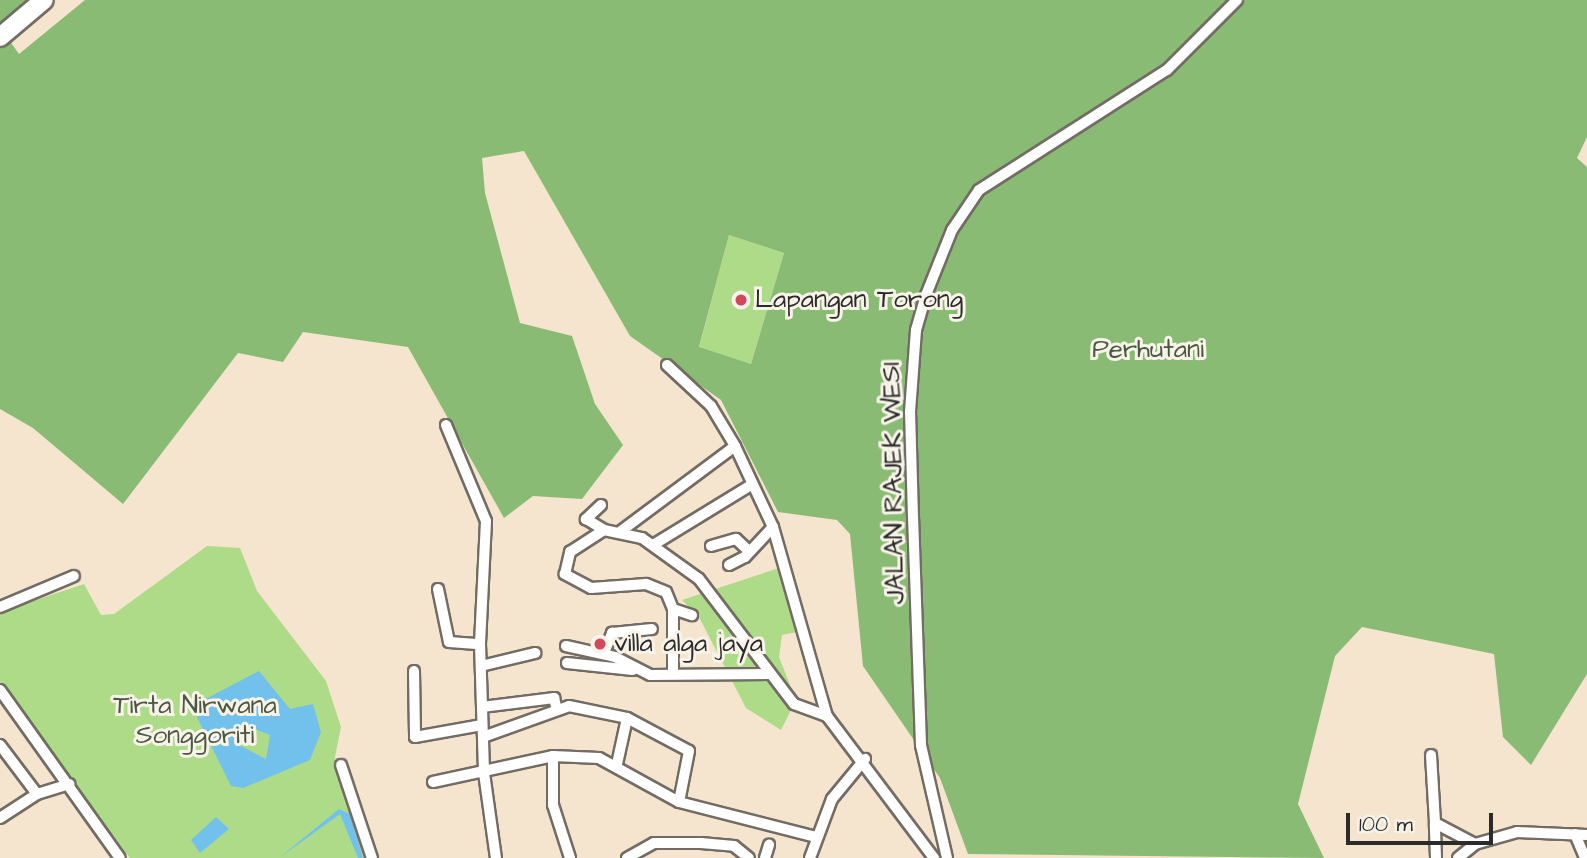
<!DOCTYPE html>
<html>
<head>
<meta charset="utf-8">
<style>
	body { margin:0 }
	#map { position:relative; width:1587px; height:858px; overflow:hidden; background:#f5e4ce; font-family:"Architects Daughter",sans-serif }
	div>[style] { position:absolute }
	.green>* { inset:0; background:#addb88 }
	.forest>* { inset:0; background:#8abb74 }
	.water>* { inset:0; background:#71c1ec }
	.roads { filter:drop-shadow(2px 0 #726c64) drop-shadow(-2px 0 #726c64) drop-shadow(0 2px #726c64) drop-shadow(0 -2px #726c64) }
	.street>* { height:10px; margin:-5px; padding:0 5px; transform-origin:5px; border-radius:5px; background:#fff }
	.primary>* { height:18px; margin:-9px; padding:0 9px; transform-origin:9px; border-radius:9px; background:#fff }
	.dots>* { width:19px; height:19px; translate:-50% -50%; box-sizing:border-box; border:4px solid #f7f3e8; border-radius:50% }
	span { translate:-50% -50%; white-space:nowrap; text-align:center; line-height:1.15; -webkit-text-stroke:6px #f7f3e8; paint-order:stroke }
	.poi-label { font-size:26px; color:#2b2b2b }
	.left { translate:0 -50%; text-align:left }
	.park-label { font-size:26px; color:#4c5742 }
	.street-label { font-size:26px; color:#2b2b2b }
	.scale { position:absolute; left:1346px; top:813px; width:147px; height:32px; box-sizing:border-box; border:4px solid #2b2b2b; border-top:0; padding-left:9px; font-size:21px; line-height:24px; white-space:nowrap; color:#2b2b2b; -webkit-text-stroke:5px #f7f3e8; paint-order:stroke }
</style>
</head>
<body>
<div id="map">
	<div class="green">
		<i style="clip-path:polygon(729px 235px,784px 253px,751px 364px,699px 348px)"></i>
		<i style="clip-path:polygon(207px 546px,240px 548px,257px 591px,326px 681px,341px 727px,334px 762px,368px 858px,130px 858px,0 682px,0 612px,84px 584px,101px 615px,114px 614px)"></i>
		<i style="clip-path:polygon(779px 568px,797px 632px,782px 635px,779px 657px,796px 700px,781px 730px,746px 708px,699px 617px,682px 600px)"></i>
	</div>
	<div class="forest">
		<i style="clip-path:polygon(evenodd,0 0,34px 0,2px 30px,19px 54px,85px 0,1587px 0,1587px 137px,1577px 158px,1587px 167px,1587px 674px,1531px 765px,1503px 737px,1494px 654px,1362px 627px,1335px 656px,1298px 804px,1324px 858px,968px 854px,940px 778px,863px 666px,850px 534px,837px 520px,778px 512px,721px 400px,630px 336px,524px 151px,482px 158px,485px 193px,520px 323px,572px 336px,595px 404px,623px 445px,582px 499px,533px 496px,504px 518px,408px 347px,303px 332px,283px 362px,238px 353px,123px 504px,33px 428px,0 409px,0 0,729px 235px,784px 253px,751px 364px,699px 347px,729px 235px)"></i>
	</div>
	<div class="water">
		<i style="clip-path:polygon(evenodd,259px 671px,290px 709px,313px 704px,321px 732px,310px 760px,243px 788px,231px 786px,196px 715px,200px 702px,259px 671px,242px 724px,270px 735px,266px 759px,237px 744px,242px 724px)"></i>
		<i style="clip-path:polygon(339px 809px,350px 814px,363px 858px,358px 858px,340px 814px,279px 858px)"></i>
		<i style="clip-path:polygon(216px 817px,229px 829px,200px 853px,191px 840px)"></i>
	</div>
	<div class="roads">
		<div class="street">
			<i style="left:667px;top:365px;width:60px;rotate:43deg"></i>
			<i style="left:711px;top:406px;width:47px;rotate:59deg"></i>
			<i style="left:446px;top:425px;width:104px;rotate:67.4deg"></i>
			<i style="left:486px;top:521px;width:123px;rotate:92.8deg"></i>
			<i style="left:480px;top:644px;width:129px;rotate:88.2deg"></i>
			<i style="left:484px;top:773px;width:86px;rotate:82deg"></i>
			<i style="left:601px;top:505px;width:21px;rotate:137deg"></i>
			<i style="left:586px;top:519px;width:21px;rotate:31deg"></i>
			<i style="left:621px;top:531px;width:142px;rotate:-36.7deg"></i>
			<i style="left:735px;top:446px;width:89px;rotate:64.9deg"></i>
			<i style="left:773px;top:527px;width:197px;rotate:74.1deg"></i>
			<i style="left:827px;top:716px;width:178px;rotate:53deg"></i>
			<i style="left:653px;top:545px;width:115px;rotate:-31.5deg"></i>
			<i style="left:711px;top:546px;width:26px;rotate:-16deg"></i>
			<i style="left:736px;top:539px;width:18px;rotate:43deg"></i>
			<i style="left:729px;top:565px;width:18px;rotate:-27deg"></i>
			<i style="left:745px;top:557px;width:41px;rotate:-47deg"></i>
			<i style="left:438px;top:589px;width:54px;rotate:78.3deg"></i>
			<i style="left:449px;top:642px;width:31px;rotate:4deg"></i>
			<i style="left:0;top:607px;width:80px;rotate:-22.7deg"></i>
			<i style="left:673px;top:609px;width:20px;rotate:18deg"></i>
			<i style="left:566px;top:646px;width:50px;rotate:12.7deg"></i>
			<i style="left:615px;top:657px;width:39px;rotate:27deg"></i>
			<i style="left:650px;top:675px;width:119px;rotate:-0.5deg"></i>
			<i style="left:604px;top:653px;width:22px;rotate:-68deg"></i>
			<i style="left:612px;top:633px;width:40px;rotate:-5.7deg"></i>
			<i style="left:567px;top:663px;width:66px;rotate:6.1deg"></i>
			<i style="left:481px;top:666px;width:56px;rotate:-13.5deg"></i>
			<i style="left:414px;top:671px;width:66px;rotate:89.1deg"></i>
			<i style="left:415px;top:737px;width:68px;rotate:-10.2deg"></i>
			<i style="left:673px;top:672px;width:63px;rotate:-90deg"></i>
			<i style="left:673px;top:609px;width:18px;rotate:-112deg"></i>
			<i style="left:666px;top:592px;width:22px;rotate:-158deg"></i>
			<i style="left:646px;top:584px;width:55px;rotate:175.8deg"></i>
			<i style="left:591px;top:588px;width:30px;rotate:-152deg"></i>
			<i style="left:565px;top:574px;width:23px;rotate:-77deg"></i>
			<i style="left:570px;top:552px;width:40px;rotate:-32.9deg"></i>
			<i style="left:604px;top:530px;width:39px;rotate:12deg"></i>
			<i style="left:642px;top:538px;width:70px;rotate:35.7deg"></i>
			<i style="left:699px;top:579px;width:157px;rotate:52.8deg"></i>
			<i style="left:794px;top:704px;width:35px;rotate:20deg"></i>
			<i style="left:0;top:690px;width:206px;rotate:54.5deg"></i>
			<i style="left:482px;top:707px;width:73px;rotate:-7.1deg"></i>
			<i style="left:554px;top:698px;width:12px;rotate:76deg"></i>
			<i style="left:483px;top:737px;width:91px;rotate:-19.8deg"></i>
			<i style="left:569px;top:706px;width:59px;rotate:11.7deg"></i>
			<i style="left:627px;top:718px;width:70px;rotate:28deg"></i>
			<i style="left:689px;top:751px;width:52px;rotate:101.1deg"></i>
			<i style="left:0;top:745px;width:61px;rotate:52.9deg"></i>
			<i style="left:1431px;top:755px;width:68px;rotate:86.6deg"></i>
			<i style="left:553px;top:756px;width:49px;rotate:90deg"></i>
			<i style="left:553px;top:805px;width:56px;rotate:72.2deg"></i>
			<i style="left:617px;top:764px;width:47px;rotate:-77.7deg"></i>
			<i style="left:341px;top:765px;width:98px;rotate:71.6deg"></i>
			<i style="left:433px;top:782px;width:123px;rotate:-12.2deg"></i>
			<i style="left:553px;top:756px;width:46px;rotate:2.5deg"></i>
			<i style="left:599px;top:758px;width:91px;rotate:28.8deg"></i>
			<i style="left:679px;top:802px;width:141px;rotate:14.3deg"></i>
			<i style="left:0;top:818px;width:44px;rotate:-33deg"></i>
			<i style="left:37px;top:794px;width:34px;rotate:-17deg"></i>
			<i style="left:1575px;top:834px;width:26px;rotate:67deg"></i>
			<i style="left:627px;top:858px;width:31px;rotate:-29deg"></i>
			<i style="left:654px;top:843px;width:47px"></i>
			<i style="left:701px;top:843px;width:33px;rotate:5deg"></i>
			<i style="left:734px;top:846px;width:19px;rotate:39deg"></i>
			<i style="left:765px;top:858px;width:14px;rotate:-73deg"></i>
			<i style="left:810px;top:858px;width:63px;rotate:-69.6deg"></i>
			<i style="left:832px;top:799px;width:52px;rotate:-50.5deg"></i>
			<i style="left:947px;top:858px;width:116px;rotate:-103deg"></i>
			<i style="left:921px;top:745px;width:227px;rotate:-92deg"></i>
			<i style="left:913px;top:518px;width:106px;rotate:-91.6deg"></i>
			<i style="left:910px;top:412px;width:82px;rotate:-85.8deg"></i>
			<i style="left:916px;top:330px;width:36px;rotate:-74deg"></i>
			<i style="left:926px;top:295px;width:70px;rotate:-68.2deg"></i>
			<i style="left:952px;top:230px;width:48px;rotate:-56deg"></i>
			<i style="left:979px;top:190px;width:223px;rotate:-32.6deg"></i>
			<i style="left:1167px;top:70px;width:99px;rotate:-45deg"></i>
			<i style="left:1436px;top:858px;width:35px;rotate:-92deg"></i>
			<i style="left:1435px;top:823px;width:45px;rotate:27.7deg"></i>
			<i style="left:1458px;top:858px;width:22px;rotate:-39deg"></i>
			<i style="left:1475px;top:844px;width:44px;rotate:-15.9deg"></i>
			<i style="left:1517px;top:832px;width:70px;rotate:2.5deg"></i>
		</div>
		<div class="primary">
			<i style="left:0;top:37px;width:57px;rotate:-40.1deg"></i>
		</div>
	</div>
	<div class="dots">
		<i style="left:741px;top:300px;background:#d1495b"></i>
		<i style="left:600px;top:644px;background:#d1495b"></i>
	</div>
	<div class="poi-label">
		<span class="left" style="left:755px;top:300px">Lapangan Torong</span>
		<span class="left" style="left:614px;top:644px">villa alga jaya</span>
	</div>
	<div class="park-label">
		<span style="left:1148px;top:350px">Perhutani</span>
		<span style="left:195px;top:721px">Tirta Nirwana<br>Songgoriti</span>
	</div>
	<div class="street-label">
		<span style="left:894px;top:483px;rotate:-91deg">JALAN RAJEK WESI</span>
	</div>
	<div class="scale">100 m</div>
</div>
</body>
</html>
